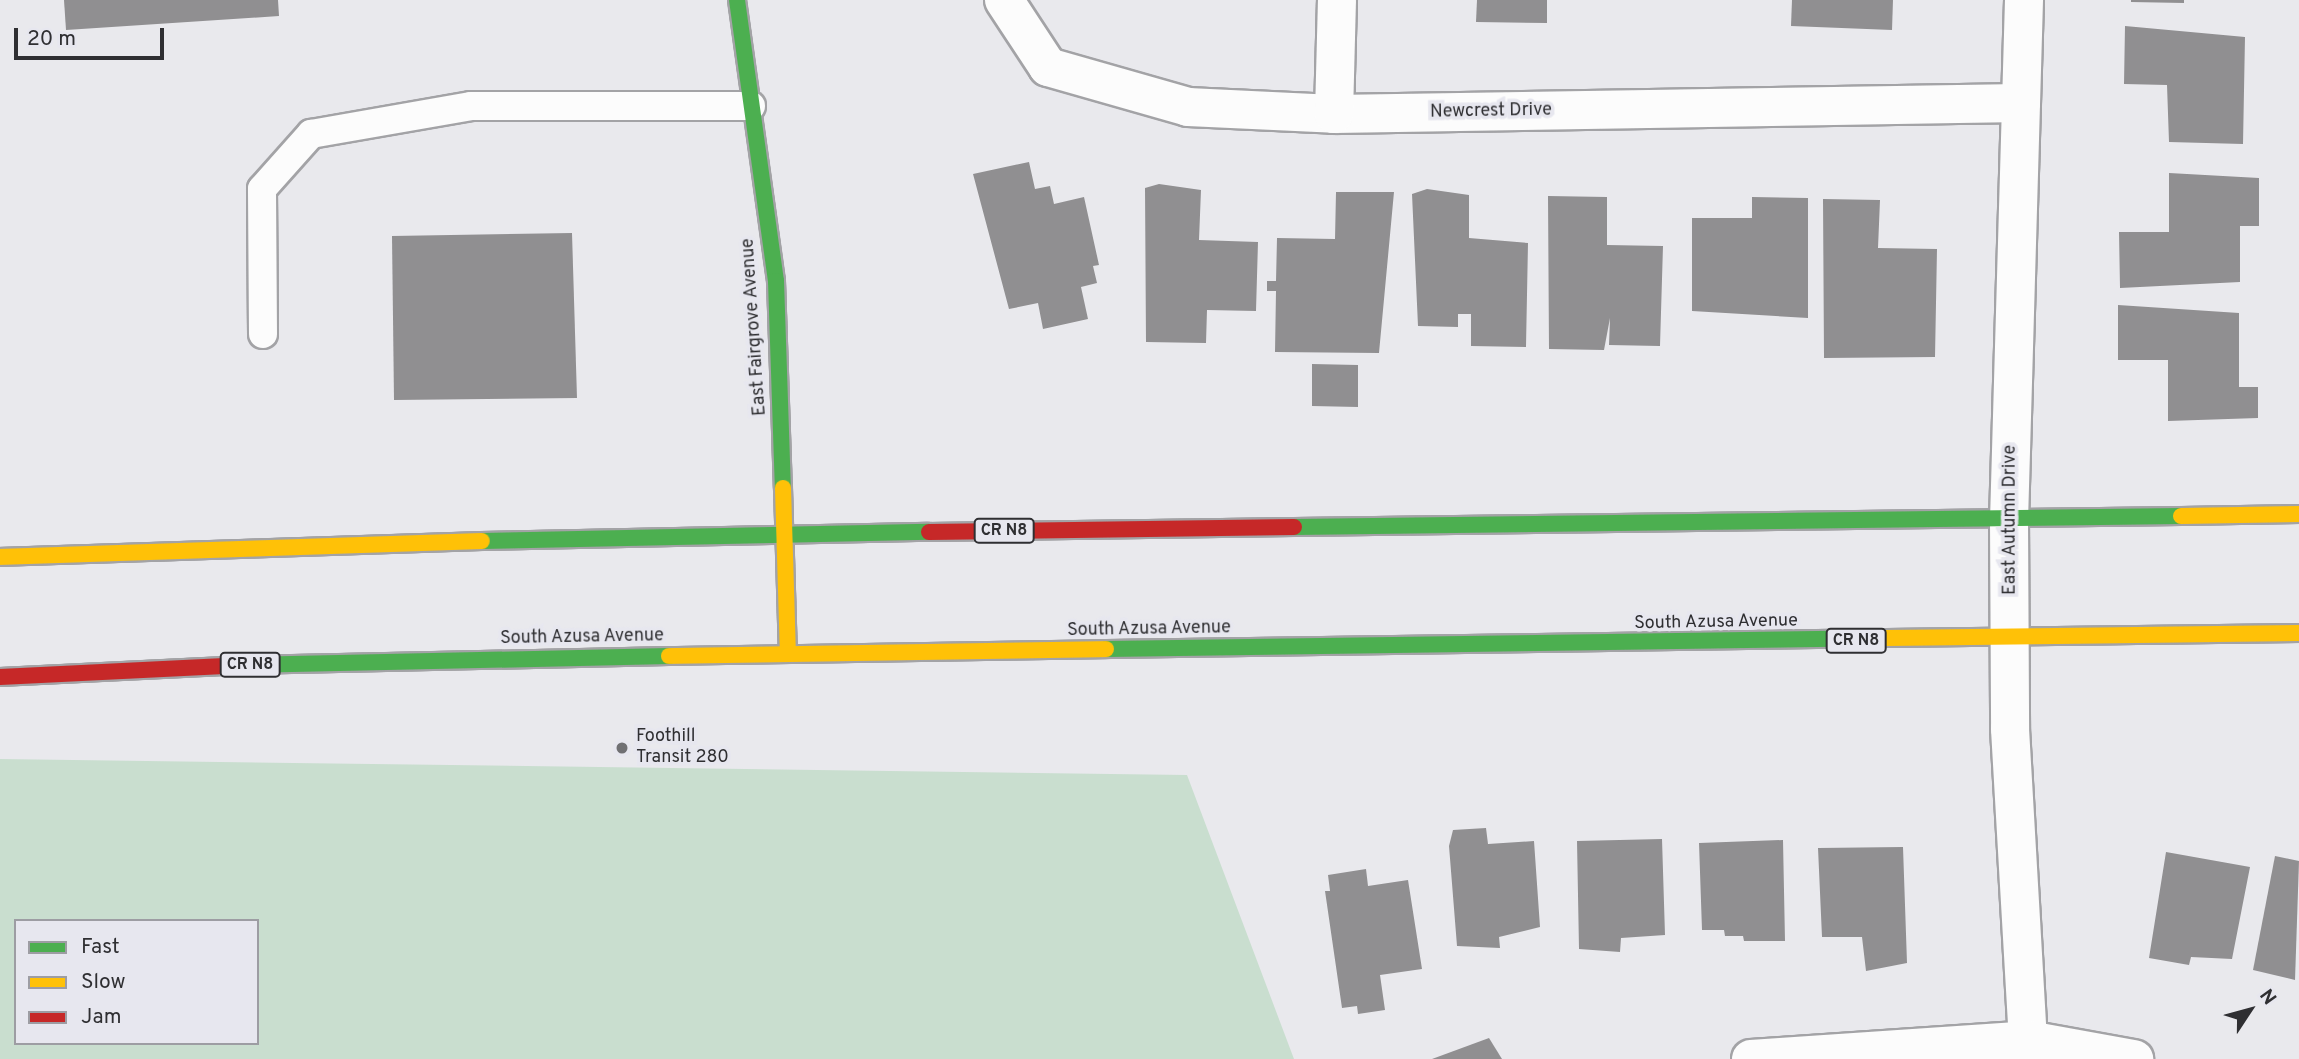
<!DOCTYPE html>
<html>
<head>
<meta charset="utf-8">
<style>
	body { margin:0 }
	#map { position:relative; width:2299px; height:1059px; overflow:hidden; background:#e9e9ed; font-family:Overpass,sans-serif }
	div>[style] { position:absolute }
	.green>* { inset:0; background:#c9decf }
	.building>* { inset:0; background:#908f91 }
	.roads { filter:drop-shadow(2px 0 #a3a3a6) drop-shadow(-2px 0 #a3a3a6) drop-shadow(0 2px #a3a3a6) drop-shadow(0 -2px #a3a3a6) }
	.lane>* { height:28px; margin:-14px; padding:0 14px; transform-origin:14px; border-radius:14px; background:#fcfcfc }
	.street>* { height:38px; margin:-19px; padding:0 19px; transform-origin:19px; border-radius:19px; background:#fcfcfc }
	.fast>* { height:16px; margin:-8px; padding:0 8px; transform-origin:8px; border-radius:8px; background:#4caf50 }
	.slow>* { height:16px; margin:-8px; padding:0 8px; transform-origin:8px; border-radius:8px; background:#ffc107 }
	.jam>* { height:16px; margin:-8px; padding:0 8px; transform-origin:8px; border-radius:8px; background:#c62828 }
	.dots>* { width:19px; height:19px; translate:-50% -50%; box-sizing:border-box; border:4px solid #e7e7ef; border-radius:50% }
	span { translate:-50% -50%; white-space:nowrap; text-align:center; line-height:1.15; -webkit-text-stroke:7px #e7e7ef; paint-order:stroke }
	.shield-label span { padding:2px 5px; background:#e7e7ef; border:2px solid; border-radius:5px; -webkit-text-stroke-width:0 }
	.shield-label { font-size:16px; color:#2f2f32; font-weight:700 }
	.street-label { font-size:18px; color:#2f2f32 }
	.poi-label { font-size:18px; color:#2f2f32 }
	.left { translate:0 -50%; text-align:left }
	.legend { position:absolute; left:14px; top:919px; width:245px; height:126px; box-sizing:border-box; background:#e7e7ef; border:2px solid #9d9da3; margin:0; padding:9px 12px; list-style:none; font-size:21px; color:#2f2f32 }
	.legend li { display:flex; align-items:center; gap:14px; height:35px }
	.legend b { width:35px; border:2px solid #9d9da3 }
	.north { position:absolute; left:2215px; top:975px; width:70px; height:70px; -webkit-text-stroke:5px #e7e7ef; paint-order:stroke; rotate:54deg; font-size:19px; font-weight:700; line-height:28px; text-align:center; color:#2f2f32 }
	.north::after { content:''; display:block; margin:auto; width:24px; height:32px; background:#2f2f32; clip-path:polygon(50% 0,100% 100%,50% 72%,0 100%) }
	.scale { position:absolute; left:14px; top:28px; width:150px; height:32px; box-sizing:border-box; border:4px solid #2f2f32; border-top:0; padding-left:9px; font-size:21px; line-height:24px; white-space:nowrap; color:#2f2f32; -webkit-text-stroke:5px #e7e7ef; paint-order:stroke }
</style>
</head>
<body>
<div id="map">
	<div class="green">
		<i style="clip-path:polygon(evenodd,0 759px,1187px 775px,1294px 1059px,0 1059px,0 759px,16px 921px,257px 921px,257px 1043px,16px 1043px,16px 921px)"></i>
	</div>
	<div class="building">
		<i style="clip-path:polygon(64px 0,278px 0,279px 16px,66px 30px)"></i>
		<i style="clip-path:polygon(1477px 0,1547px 0,1547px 23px,1476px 22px)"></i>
		<i style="clip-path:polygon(1792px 0,1893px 0,1892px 30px,1791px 26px)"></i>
		<i style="clip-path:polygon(2184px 0,2184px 3px,2131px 2px,2131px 0)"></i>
		<i style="clip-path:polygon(2125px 26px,2245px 37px,2243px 144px,2169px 142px,2167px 85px,2124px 84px)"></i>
		<i style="clip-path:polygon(1029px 162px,1035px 189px,1050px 186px,1054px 204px,1084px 197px,1099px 265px,1093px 266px,1097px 283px,1081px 287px,1088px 319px,1043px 329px,1038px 303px,1009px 309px,973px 174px)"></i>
		<i style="clip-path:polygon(2169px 173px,2259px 178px,2259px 226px,2240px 226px,2240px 282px,2120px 288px,2119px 232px,2169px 232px)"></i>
		<i style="clip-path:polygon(1159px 184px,1201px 190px,1199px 240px,1258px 242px,1256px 311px,1207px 310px,1206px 343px,1146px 342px,1145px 188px)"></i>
		<i style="clip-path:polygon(1427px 189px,1469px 195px,1469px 238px,1528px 243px,1526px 347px,1471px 346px,1471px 314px,1458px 314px,1458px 327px,1418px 326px,1412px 194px)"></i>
		<i style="clip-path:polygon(1336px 192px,1394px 192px,1379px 353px,1275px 352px,1276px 291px,1267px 291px,1267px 281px,1276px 281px,1277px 238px,1335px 239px)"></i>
		<i style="clip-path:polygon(1548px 196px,1607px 197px,1607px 245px,1663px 246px,1660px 346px,1609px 345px,1610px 318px,1604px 350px,1549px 349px)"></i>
		<i style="clip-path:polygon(1752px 197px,1808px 198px,1808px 318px,1692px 311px,1692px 218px,1752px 218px)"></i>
		<i style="clip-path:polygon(1823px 199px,1880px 200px,1878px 248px,1937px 249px,1935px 357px,1824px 358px)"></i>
		<i style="clip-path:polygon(572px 233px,577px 398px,394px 400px,392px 236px)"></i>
		<i style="clip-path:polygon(2118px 305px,2239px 313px,2239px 387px,2258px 387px,2258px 418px,2168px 421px,2168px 360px,2118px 360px)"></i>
		<i style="clip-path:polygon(1312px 364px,1358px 365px,1358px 407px,1312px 406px)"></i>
		<i style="clip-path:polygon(1486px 828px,1488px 844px,1534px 841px,1540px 927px,1499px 937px,1500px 948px,1457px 946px,1449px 846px,1453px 830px)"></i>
		<i style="clip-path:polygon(1662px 839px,1665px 935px,1621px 938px,1620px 952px,1579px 949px,1577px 841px)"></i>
		<i style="clip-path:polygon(1783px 840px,1785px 941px,1744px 941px,1743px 936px,1725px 936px,1724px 930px,1702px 930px,1699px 843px)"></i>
		<i style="clip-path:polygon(1903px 847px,1907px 963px,1866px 971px,1862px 937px,1822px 937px,1818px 848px)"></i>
		<i style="clip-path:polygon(2166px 852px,2250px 867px,2232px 959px,2191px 957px,2189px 965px,2149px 958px)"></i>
		<i style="clip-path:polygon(2275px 856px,2299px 861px,2295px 980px,2253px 970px)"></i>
		<i style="clip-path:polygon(1366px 869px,1368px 886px,1408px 880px,1422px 969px,1380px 975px,1385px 1010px,1358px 1014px,1357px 1006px,1342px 1008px,1325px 891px,1330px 891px,1328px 875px)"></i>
		<i style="clip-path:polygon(1489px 1038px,1502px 1059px,1432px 1059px)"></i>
	</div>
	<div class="roads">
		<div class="lane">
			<i style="left:263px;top:334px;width:145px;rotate:-90.4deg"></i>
			<i style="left:262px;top:189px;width:74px;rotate:-48.3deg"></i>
			<i style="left:311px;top:134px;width:162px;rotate:-9.9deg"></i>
			<i style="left:471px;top:106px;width:280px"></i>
		</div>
		<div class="street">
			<i style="left:1004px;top:0;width:80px;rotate:56.7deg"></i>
			<i style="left:1048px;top:67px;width:146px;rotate:15.9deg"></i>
			<i style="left:1188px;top:107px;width:146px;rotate:2.7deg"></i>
			<i style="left:1334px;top:114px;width:687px;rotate:-0.92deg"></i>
			<i style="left:2024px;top:0;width:520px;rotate:91.65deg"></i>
			<i style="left:2009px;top:520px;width:209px;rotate:89.7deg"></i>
			<i style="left:2010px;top:729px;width:312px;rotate:86.7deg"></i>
			<i style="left:1334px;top:114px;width:114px;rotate:-88.5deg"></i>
			<i style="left:1751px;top:1059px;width:278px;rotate:-3.9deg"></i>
			<i style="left:2028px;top:1040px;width:108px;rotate:10.2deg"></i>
		</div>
		<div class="fast">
			<i style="left:737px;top:0;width:284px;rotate:82.1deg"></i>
			<i style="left:776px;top:281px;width:207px;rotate:88.1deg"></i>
			<i style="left:1294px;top:527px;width:887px;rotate:-0.71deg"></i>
			<i style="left:482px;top:541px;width:447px;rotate:-1.2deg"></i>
			<i style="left:1106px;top:649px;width:781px;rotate:-0.81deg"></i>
			<i style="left:245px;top:665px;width:424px;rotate:-1.2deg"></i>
		</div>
		<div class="slow">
			<i style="left:783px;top:488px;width:165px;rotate:88.3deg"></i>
			<i style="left:2181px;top:516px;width:118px;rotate:-1deg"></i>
			<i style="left:0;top:557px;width:482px;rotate:-1.9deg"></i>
			<i style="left:1887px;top:638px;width:412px;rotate:-0.7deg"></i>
			<i style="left:669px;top:656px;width:437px;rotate:-0.9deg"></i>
		</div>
		<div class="jam">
			<i style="left:929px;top:532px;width:365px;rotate:-0.8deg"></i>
			<i style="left:0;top:677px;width:245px;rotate:-2.8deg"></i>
		</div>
	</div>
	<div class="dots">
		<i style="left:622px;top:748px;background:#707073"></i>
	</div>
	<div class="shield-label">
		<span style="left:1004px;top:531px">CR N8</span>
		<span style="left:1856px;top:641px">CR N8</span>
		<span style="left:250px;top:665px">CR N8</span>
	</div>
	<div class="street-label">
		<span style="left:1491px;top:112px;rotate:-1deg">Newcrest Drive</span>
		<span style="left:755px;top:327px;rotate:-94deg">East Fairgrove Avenue</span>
		<span style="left:2011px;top:520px;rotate:-90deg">East Autumn Drive</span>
		<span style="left:1716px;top:623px;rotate:-1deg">South Azusa Avenue</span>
		<span style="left:1149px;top:630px;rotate:-1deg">South Azusa Avenue</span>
		<span style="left:582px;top:638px;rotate:-1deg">South Azusa Avenue</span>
	</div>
	<div class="poi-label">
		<span class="left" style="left:636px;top:748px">Foothill<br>Transit 280</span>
	</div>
	<ul class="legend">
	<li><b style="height:9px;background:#4caf50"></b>Fast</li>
	<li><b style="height:9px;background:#ffc107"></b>Slow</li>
	<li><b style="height:9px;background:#c62828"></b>Jam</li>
	</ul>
	<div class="north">N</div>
	<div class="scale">20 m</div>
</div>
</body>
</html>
